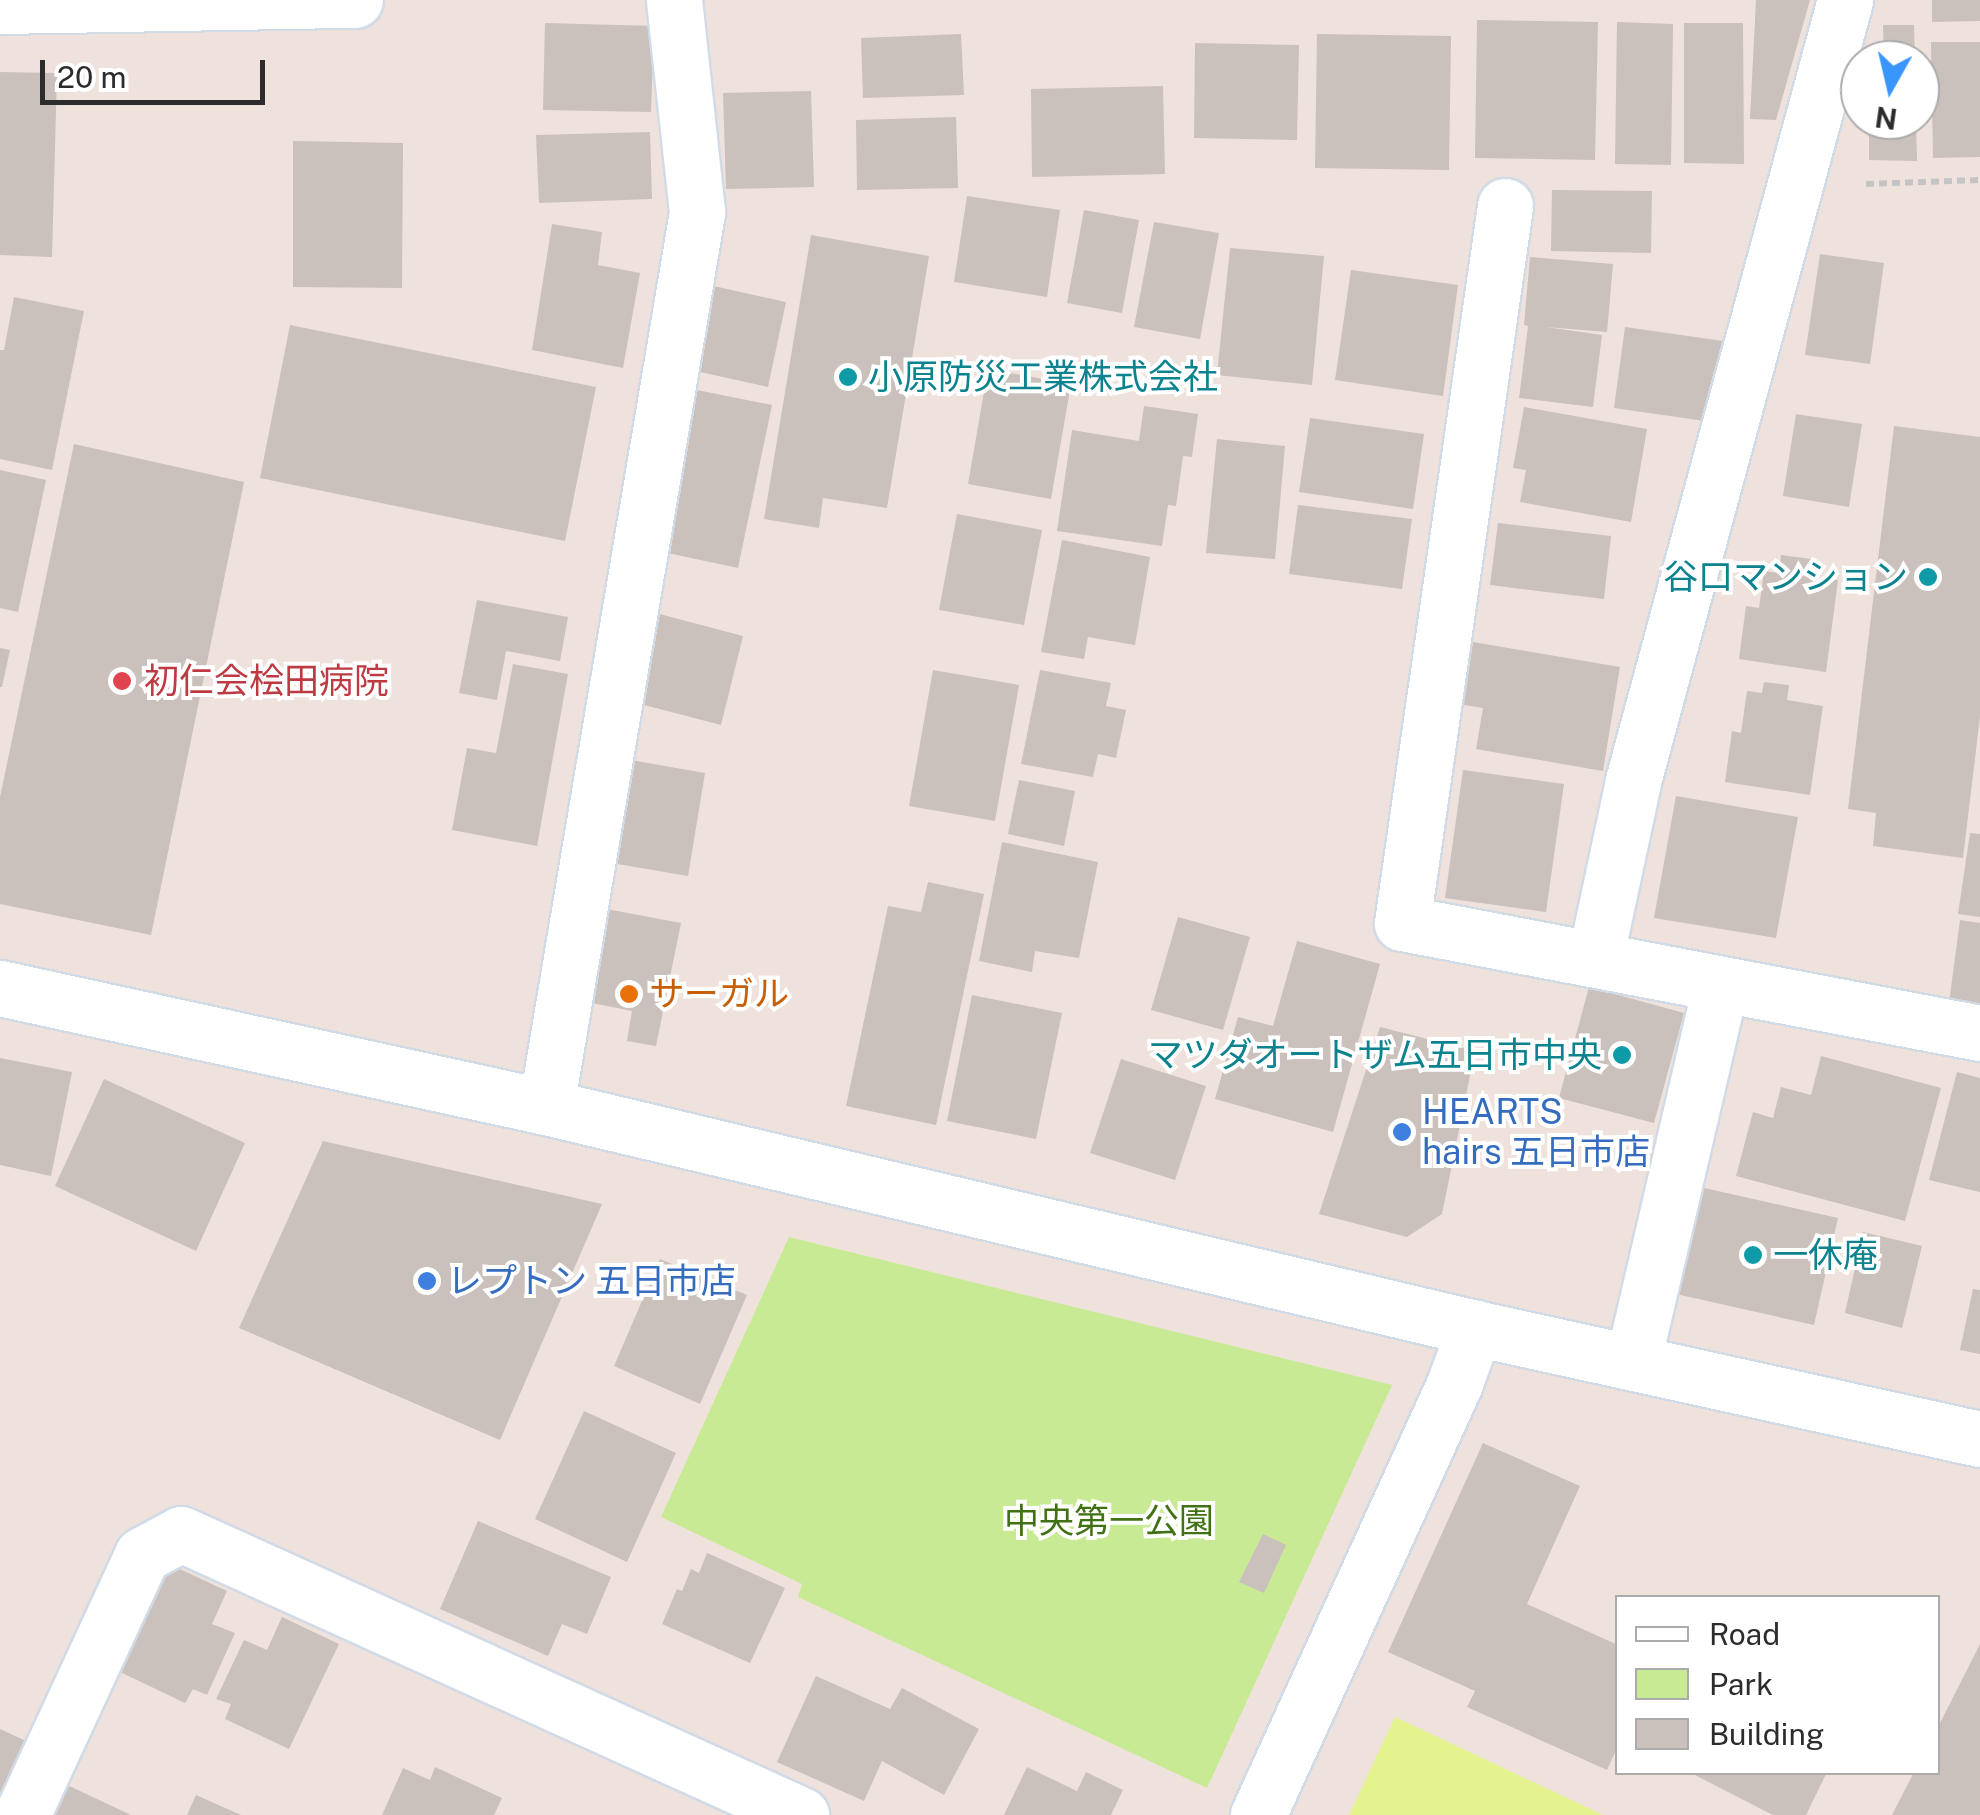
<!DOCTYPE html>
<html>
<head>
<meta charset="utf-8">
<style>
	body { margin:0 }
	#map { position:relative; width:1980px; height:1815px; overflow:hidden; background:#efe2dc; font-family:"Public Sans","Noto Sans JP",sans-serif }
	div>[style] { position:absolute }
	.green>* { inset:0; background:#c9ea94 }
	.pitch>* { inset:0; background:#e4f38e }
	.building>* { inset:0; background:#cac0bc }
	.path>* { height:6px; margin-top:-3px; transform-origin:0; background:repeating-linear-gradient(90deg,#c4c4c4 0 8px,transparent 0 13px) }
	.roads { filter:drop-shadow(2px 0 #d1dbe6) drop-shadow(-2px 0 #d1dbe6) drop-shadow(0 2px #d1dbe6) drop-shadow(0 -2px #d1dbe6) }
	.minor>* { height:55px; margin:-27.5px; padding:0 27.5px; transform-origin:27.5px; border-radius:27.5px; background:#fff }
	.dots>* { width:28px; height:28px; translate:-50% -50%; box-sizing:border-box; border:5px solid #fff; border-radius:50% }
	span { translate:-50% -50%; white-space:nowrap; text-align:center; line-height:1.15; -webkit-text-stroke:8px #fff; paint-order:stroke }
	.culture-label { font-size:35px; color:#0d838f }
	.left { translate:0 -50%; text-align:left }
	.right { translate:-100% -50%; text-align:right }
	.health-label { font-size:35px; color:#be3a42 }
	.food-label { font-size:35px; color:#c56008 }
	.shop-label { font-size:35px; color:#366cbe }
	.park-label { font-size:35px; color:#407113 }
	.legend { position:absolute; left:1615px; top:1595px; width:325px; height:180px; box-sizing:border-box; background:#fff; border:2px solid #ababab; margin:0; padding:12px 18px; list-style:none; font-size:30px; color:#2c2c2c }
	.legend li { display:flex; align-items:center; gap:20px; height:50px }
	.legend b { width:50px; border:2px solid #ababab }
	.north { position:absolute; left:1840px; top:40px; width:100px; height:100px; box-sizing:border-box; background:#fff; border:2px solid #ababab; border-radius:50%; rotate:188deg; font-size:28px; font-weight:700; line-height:40px; text-align:center; color:#2c2c2c }
	.north::after { content:''; display:block; margin:auto; width:35px; height:45px; background:#3995ff; clip-path:polygon(50% 0,100% 100%,50% 72%,0 100%) }
	.scale { position:absolute; left:40px; top:60px; width:225px; height:45px; box-sizing:border-box; border:5px solid #2c2c2c; border-top:0; padding-left:12px; font-size:30px; line-height:35px; white-space:nowrap; color:#2c2c2c; -webkit-text-stroke:8px #fff; paint-order:stroke }
</style>
</head>
<body>
<div id="map">
	<div class="green">
		<i style="clip-path:polygon(789px 1237px,1392px 1385px,1207px 1788px,798px 1597px,802px 1584px,661px 1517px)"></i>
	</div>
	<div class="pitch">
		<i style="clip-path:polygon(1395px 1717px,1603px 1815px,1349px 1815px)"></i>
	</div>
	<div class="building">
		<i style="clip-path:polygon(1756px 0,1810px 0,1776px 120px,1750px 119px)"></i>
		<i style="clip-path:polygon(1932px 0,1980px 0,1980px 21px,1932px 22px)"></i>
		<i style="clip-path:polygon(1477px 20px,1598px 22px,1595px 160px,1475px 158px)"></i>
		<i style="clip-path:polygon(1617px 22px,1673px 24px,1671px 165px,1615px 164px)"></i>
		<i style="clip-path:polygon(545px 23px,654px 26px,651px 112px,543px 110px)"></i>
		<i style="clip-path:polygon(1684px 23px,1743px 23px,1744px 164px,1684px 163px)"></i>
		<i style="clip-path:polygon(1883px 25px,1914px 25px,1915px 60px,1884px 60px)"></i>
		<i style="clip-path:polygon(961px 34px,964px 95px,863px 98px,861px 38px)"></i>
		<i style="clip-path:polygon(1317px 34px,1451px 36px,1449px 170px,1315px 168px)"></i>
		<i style="clip-path:polygon(1931px 42px,1980px 42px,1980px 157px,1933px 158px)"></i>
		<i style="clip-path:polygon(1195px 43px,1299px 45px,1297px 140px,1194px 138px)"></i>
		<i style="clip-path:polygon(0 72px,57px 73px,52px 257px,0 255px)"></i>
		<i style="clip-path:polygon(1163px 86px,1165px 174px,1032px 177px,1031px 89px)"></i>
		<i style="clip-path:polygon(811px 91px,814px 187px,726px 189px,723px 93px)"></i>
		<i style="clip-path:polygon(956px 117px,958px 188px,857px 190px,856px 120px)"></i>
		<i style="clip-path:polygon(1869px 120px,1916px 120px,1917px 161px,1869px 160px)"></i>
		<i style="clip-path:polygon(650px 132px,652px 199px,539px 203px,536px 135px)"></i>
		<i style="clip-path:polygon(293px 141px,403px 143px,402px 288px,293px 287px)"></i>
		<i style="clip-path:polygon(1552px 190px,1652px 191px,1651px 253px,1551px 251px)"></i>
		<i style="clip-path:polygon(967px 196px,1060px 210px,1047px 297px,954px 282px)"></i>
		<i style="clip-path:polygon(1084px 210px,1139px 220px,1122px 313px,1067px 303px)"></i>
		<i style="clip-path:polygon(1154px 222px,1219px 233px,1200px 339px,1134px 327px)"></i>
		<i style="clip-path:polygon(552px 224px,602px 232px,598px 265px,640px 273px,623px 368px,532px 350px)"></i>
		<i style="clip-path:polygon(811px 235px,929px 256px,887px 508px,823px 498px,819px 528px,764px 519px)"></i>
		<i style="clip-path:polygon(1230px 248px,1324px 256px,1312px 385px,1217px 375px)"></i>
		<i style="clip-path:polygon(1820px 254px,1884px 263px,1870px 364px,1805px 355px)"></i>
		<i style="clip-path:polygon(1530px 257px,1613px 264px,1607px 332px,1546px 327px,1602px 335px,1593px 407px,1519px 398px,1528px 326px,1524px 325px)"></i>
		<i style="clip-path:polygon(1351px 270px,1458px 285px,1443px 396px,1335px 380px)"></i>
		<i style="clip-path:polygon(709px 285px,786px 302px,768px 387px,691px 370px)"></i>
		<i style="clip-path:polygon(14px 297px,84px 311px,52px 470px,0 459px,0 350px,4px 350px)"></i>
		<i style="clip-path:polygon(290px 325px,596px 387px,565px 541px,260px 478px)"></i>
		<i style="clip-path:polygon(1625px 327px,1723px 341px,1712px 422px,1614px 408px)"></i>
		<i style="clip-path:polygon(988px 369px,1071px 384px,1051px 499px,968px 484px)"></i>
		<i style="clip-path:polygon(682px 387px,772px 405px,738px 568px,649px 549px)"></i>
		<i style="clip-path:polygon(1144px 406px,1198px 414px,1192px 457px,1183px 456px,1176px 506px,1168px 505px,1162px 546px,1057px 531px,1072px 430px,1139px 441px)"></i>
		<i style="clip-path:polygon(1524px 407px,1647px 429px,1631px 522px,1520px 502px,1526px 470px,1513px 468px)"></i>
		<i style="clip-path:polygon(1796px 414px,1862px 424px,1849px 507px,1783px 496px)"></i>
		<i style="clip-path:polygon(1310px 418px,1424px 434px,1413px 509px,1299px 492px)"></i>
		<i style="clip-path:polygon(1894px 426px,1980px 437px,1980px 717px,1963px 858px,1873px 846px,1876px 813px,1848px 809px)"></i>
		<i style="clip-path:polygon(1217px 439px,1285px 446px,1275px 559px,1206px 553px)"></i>
		<i style="clip-path:polygon(74px 444px,244px 482px,151px 935px,0 904px,0 797px)"></i>
		<i style="clip-path:polygon(0 470px,46px 480px,18px 612px,0 608px)"></i>
		<i style="clip-path:polygon(1298px 505px,1412px 519px,1402px 589px,1289px 574px)"></i>
		<i style="clip-path:polygon(957px 514px,1042px 530px,1024px 625px,939px 610px)"></i>
		<i style="clip-path:polygon(1498px 523px,1611px 536px,1604px 599px,1490px 585px)"></i>
		<i style="clip-path:polygon(1062px 540px,1150px 557px,1135px 645px,1088px 637px,1084px 659px,1041px 652px)"></i>
		<i style="clip-path:polygon(1781px 555px,1818px 560px,1816px 579px,1838px 580px,1826px 672px,1739px 659px,1746px 606px,1759px 608px,1764px 571px,1779px 573px)"></i>
		<i style="clip-path:polygon(477px 600px,568px 617px,560px 661px,506px 651px,497px 700px,459px 693px)"></i>
		<i style="clip-path:polygon(652px 612px,743px 636px,721px 725px,629px 701px)"></i>
		<i style="clip-path:polygon(1473px 642px,1620px 667px,1603px 771px,1476px 749px,1483px 708px,1464px 705px)"></i>
		<i style="clip-path:polygon(0 648px,10px 650px,2px 687px,0 687px)"></i>
		<i style="clip-path:polygon(513px 664px,568px 674px,537px 846px,452px 830px,467px 748px,496px 753px)"></i>
		<i style="clip-path:polygon(933px 670px,1019px 685px,995px 821px,909px 806px)"></i>
		<i style="clip-path:polygon(1040px 670px,1111px 683px,1106px 706px,1126px 710px,1116px 758px,1098px 754px,1093px 777px,1021px 764px)"></i>
		<i style="clip-path:polygon(1764px 682px,1789px 685px,1787px 700px,1823px 706px,1810px 795px,1725px 782px,1732px 731px,1741px 733px,1747px 691px,1762px 693px)"></i>
		<i style="clip-path:polygon(619px 758px,705px 773px,688px 876px,600px 861px)"></i>
		<i style="clip-path:polygon(1463px 770px,1564px 784px,1546px 912px,1445px 898px)"></i>
		<i style="clip-path:polygon(1019px 780px,1075px 791px,1064px 846px,1008px 834px)"></i>
		<i style="clip-path:polygon(1676px 796px,1798px 817px,1776px 938px,1654px 918px)"></i>
		<i style="clip-path:polygon(1970px 833px,1980px 834px,1980px 917px,1958px 914px)"></i>
		<i style="clip-path:polygon(1002px 842px,1098px 862px,1079px 958px,1035px 951px,1032px 972px,979px 961px)"></i>
		<i style="clip-path:polygon(928px 882px,984px 894px,936px 1125px,846px 1106px,888px 906px,921px 912px)"></i>
		<i style="clip-path:polygon(585px 905px,681px 923px,656px 1046px,627px 1041px,632px 1011px,567px 998px)"></i>
		<i style="clip-path:polygon(1178px 917px,1250px 937px,1223px 1030px,1151px 1010px)"></i>
		<i style="clip-path:polygon(1960px 920px,1980px 923px,1980px 1007px,1949px 1003px)"></i>
		<i style="clip-path:polygon(1297px 941px,1380px 964px,1333px 1132px,1215px 1099px,1238px 1017px,1273px 1026px)"></i>
		<i style="clip-path:polygon(1589px 987px,1684px 1013px,1654px 1123px,1559px 1098px)"></i>
		<i style="clip-path:polygon(972px 995px,1062px 1013px,1036px 1139px,947px 1121px)"></i>
		<i style="clip-path:polygon(1380px 1027px,1475px 1051px,1442px 1214px,1407px 1237px,1319px 1214px)"></i>
		<i style="clip-path:polygon(1821px 1056px,1941px 1088px,1905px 1221px,1736px 1176px,1753px 1112px,1773px 1118px,1781px 1087px,1811px 1095px)"></i>
		<i style="clip-path:polygon(0 1058px,72px 1072px,51px 1176px,0 1165px)"></i>
		<i style="clip-path:polygon(1121px 1059px,1206px 1086px,1175px 1180px,1090px 1153px)"></i>
		<i style="clip-path:polygon(1957px 1072px,1980px 1078px,1980px 1192px,1929px 1180px)"></i>
		<i style="clip-path:polygon(104px 1079px,245px 1143px,196px 1251px,55px 1186px)"></i>
		<i style="clip-path:polygon(323px 1141px,602px 1204px,500px 1440px,239px 1328px)"></i>
		<i style="clip-path:polygon(1691px 1185px,1838px 1218px,1814px 1325px,1667px 1292px)"></i>
		<i style="clip-path:polygon(1863px 1232px,1922px 1246px,1902px 1328px,1845px 1313px)"></i>
		<i style="clip-path:polygon(660px 1259px,747px 1295px,700px 1404px,614px 1366px)"></i>
		<i style="clip-path:polygon(1973px 1289px,1980px 1290px,1980px 1354px,1960px 1350px)"></i>
		<i style="clip-path:polygon(584px 1411px,676px 1453px,627px 1562px,535px 1519px)"></i>
		<i style="clip-path:polygon(1483px 1443px,1580px 1486px,1527px 1604px,1618px 1645px,1618px 1746px,1607px 1770px,1467px 1707px,1475px 1691px,1388px 1652px)"></i>
		<i style="clip-path:polygon(478px 1521px,611px 1577px,587px 1634px,562px 1624px,548px 1656px,440px 1609px)"></i>
		<i style="clip-path:polygon(1263px 1534px,1286px 1545px,1264px 1593px,1239px 1582px)"></i>
		<i style="clip-path:polygon(707px 1553px,785px 1588px,750px 1663px,662px 1624px,677px 1589px,682px 1591px,691px 1569px,699px 1573px)"></i>
		<i style="clip-path:polygon(169px 1564px,227px 1591px,212px 1624px,235px 1633px,207px 1695px,193px 1689px,185px 1703px,120px 1672px)"></i>
		<i style="clip-path:polygon(282px 1617px,339px 1644px,289px 1749px,225px 1719px,231px 1704px,216px 1699px,244px 1640px,267px 1650px)"></i>
		<i style="clip-path:polygon(1980px 1644px,1980px 1815px,1892px 1815px,1914px 1772px,1938px 1772px,1938px 1727px)"></i>
		<i style="clip-path:polygon(816px 1676px,890px 1709px,902px 1688px,979px 1729px,944px 1795px,882px 1761px,864px 1801px,777px 1762px)"></i>
		<i style="clip-path:polygon(0 1729px,26px 1741px,0 1798px)"></i>
		<i style="clip-path:polygon(435px 1767px,502px 1798px,494px 1815px,382px 1815px,403px 1768px,430px 1780px)"></i>
		<i style="clip-path:polygon(1027px 1767px,1077px 1791px,1086px 1772px,1123px 1790px,1111px 1815px,1004px 1815px)"></i>
		<i style="clip-path:polygon(1689px 1772px,1827px 1772px,1806px 1815px,1773px 1815px)"></i>
		<i style="clip-path:polygon(65px 1784px,131px 1815px,50px 1815px)"></i>
		<i style="clip-path:polygon(196px 1795px,241px 1815px,187px 1815px)"></i>
	</div>
	<div class="path">
		<i style="left:1866px;top:184px;width:114px;rotate:-2deg"></i>
	</div>
	<div class="roads">
		<div class="minor">
			<i style="left:0;top:6px;width:355px;rotate:-1deg"></i>
			<i style="left:1505px;top:206px;width:724px;rotate:98.17deg"></i>
			<i style="left:1402px;top:923px;width:588px;rotate:10.78deg"></i>
			<i style="left:1595px;top:959px;width:182px;rotate:-77.9deg"></i>
			<i style="left:1633px;top:781px;width:809px;rotate:-74.81deg"></i>
			<i style="left:0;top:988px;width:559px;rotate:12.3deg"></i>
			<i style="left:546px;top:1107px;width:955px;rotate:13.38deg"></i>
			<i style="left:1475px;top:1328px;width:517px;rotate:12.4deg"></i>
			<i style="left:546px;top:1107px;width:908px;rotate:-80.42deg"></i>
			<i style="left:697px;top:212px;width:213px;rotate:-96.2deg"></i>
			<i style="left:1633px;top:1361px;width:385px;rotate:-76.9deg"></i>
			<i style="left:22px;top:1815px;width:286px;rotate:-65.2deg"></i>
			<i style="left:142px;top:1555px;width:44px;rotate:-28.3deg"></i>
			<i style="left:181px;top:1534px;width:681px;rotate:24.38deg"></i>
			<i style="left:1258px;top:1815px;width:476px;rotate:-65.5deg"></i>
			<i style="left:1455px;top:1382px;width:58px;rotate:-69.7deg"></i>
		</div>
	</div>
	<div class="dots">
		<i style="left:848px;top:377px;background:#0f9aa8"></i>
		<i style="left:1928px;top:577px;background:#0f9aa8"></i>
		<i style="left:122px;top:681px;background:#e0444e"></i>
		<i style="left:629px;top:994px;background:#e8710a"></i>
		<i style="left:1622px;top:1055px;background:#0f9aa8"></i>
		<i style="left:1402px;top:1132px;background:#3f7fe0"></i>
		<i style="left:1753px;top:1255px;background:#0f9aa8"></i>
		<i style="left:427px;top:1281px;background:#3f7fe0"></i>
	</div>
	<div class="culture-label">
		<span class="left" style="left:868px;top:377px">小原防災工業株式会社</span>
		<span class="right" style="left:1908px;top:577px">谷口マンション</span>
		<span class="right" style="left:1602px;top:1055px">マツダオートザム五日市中央</span>
		<span class="left" style="left:1773px;top:1255px">一休庵</span>
	</div>
	<div class="health-label">
		<span class="left" style="left:144px;top:681px">初仁会桧田病院</span>
	</div>
	<div class="food-label">
		<span class="left" style="left:649px;top:994px">サーガル</span>
	</div>
	<div class="shop-label">
		<span class="left" style="left:1422px;top:1132px">HEARTS<br>hairs 五日市店</span>
		<span class="left" style="left:447px;top:1281px">レプトン 五日市店</span>
	</div>
	<div class="park-label">
		<span style="left:1109px;top:1521px">中央第一公園</span>
	</div>
	<ul class="legend">
	<li><b style="height:12px;background:#fff"></b>Road</li>
	<li><b style="height:28px;background:#c9ea94"></b>Park</li>
	<li><b style="height:28px;background:#cac0bc"></b>Building</li>
	</ul>
	<div class="north">N</div>
	<div class="scale">20 m</div>
</div>
</body>
</html>
